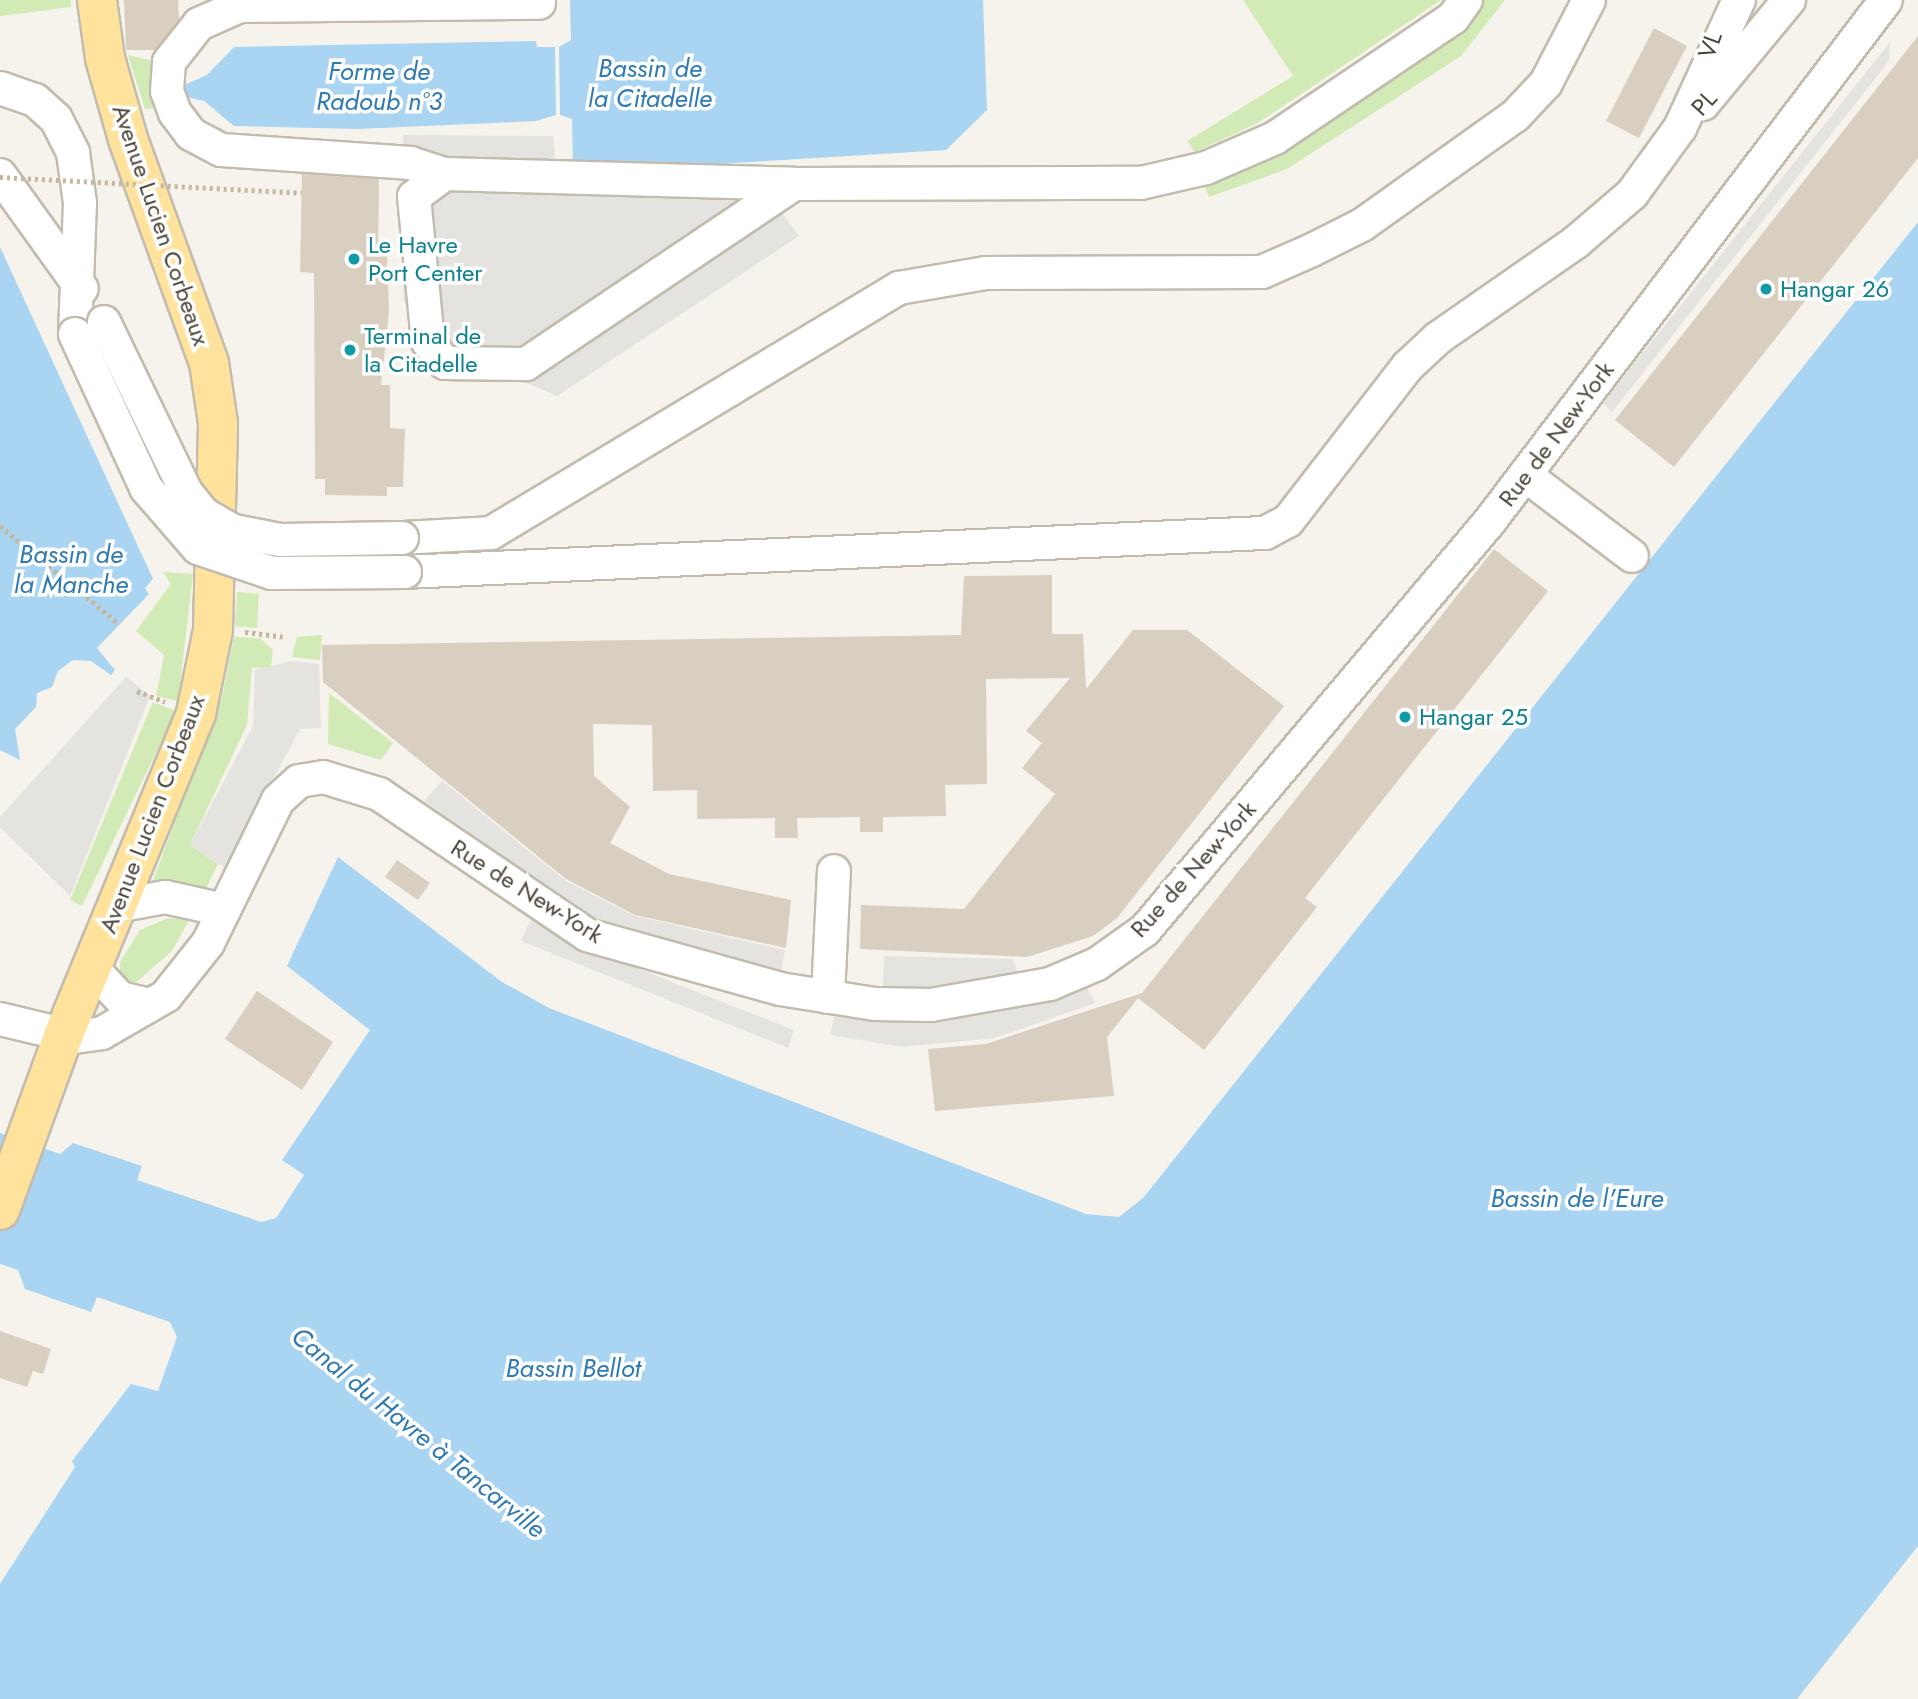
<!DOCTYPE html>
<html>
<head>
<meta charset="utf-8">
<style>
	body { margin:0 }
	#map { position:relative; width:1918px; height:1699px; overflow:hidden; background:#f6f3ec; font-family:Jost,sans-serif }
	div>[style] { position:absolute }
	.green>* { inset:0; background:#d2eab5 }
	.parking>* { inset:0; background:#e5e3e0 }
	.water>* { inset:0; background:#a9d4f2 }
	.building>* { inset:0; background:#d8cfc1 }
	.path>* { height:4.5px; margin-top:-2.25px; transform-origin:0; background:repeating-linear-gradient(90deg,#c4b79f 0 3.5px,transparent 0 7px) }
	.roads { filter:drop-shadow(2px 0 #c2bbae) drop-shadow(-2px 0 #c2bbae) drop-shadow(0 2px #c2bbae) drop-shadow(0 -2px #c2bbae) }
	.minor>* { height:32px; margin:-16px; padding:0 16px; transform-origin:16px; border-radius:16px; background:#fff }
	.major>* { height:38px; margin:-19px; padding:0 19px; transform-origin:19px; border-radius:19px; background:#ffe39c }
	.path-bridge>* { height:4.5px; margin-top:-2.25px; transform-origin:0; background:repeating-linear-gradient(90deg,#c4b79f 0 3.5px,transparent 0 7px) }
	.bridges { filter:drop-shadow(2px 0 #c2bbae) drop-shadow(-2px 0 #c2bbae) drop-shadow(0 2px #c2bbae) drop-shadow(0 -2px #c2bbae) }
	.minor-bridge>* { height:32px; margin:-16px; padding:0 16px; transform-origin:16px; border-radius:16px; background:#fff }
	.dots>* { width:19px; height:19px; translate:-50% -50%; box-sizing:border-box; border:4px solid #fff; border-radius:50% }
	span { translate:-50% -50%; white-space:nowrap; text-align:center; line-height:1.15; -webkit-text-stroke:7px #fff; paint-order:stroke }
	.street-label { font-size:24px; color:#4b4439 }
	.culture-label { font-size:24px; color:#0d838f }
	.left { translate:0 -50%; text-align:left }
	.water-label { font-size:26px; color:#2e7ab2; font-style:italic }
</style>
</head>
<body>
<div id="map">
	<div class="green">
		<i style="clip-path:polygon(0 0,71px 0,71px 7px,0 16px)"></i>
		<i style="clip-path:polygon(1243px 0,1441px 0,1258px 123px,1195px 152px,1187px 141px,1293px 76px)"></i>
		<i style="clip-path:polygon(1483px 0,1505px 0,1461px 56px,1287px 169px,1209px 197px,1203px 184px,1469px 20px)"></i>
		<i style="clip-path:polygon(128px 55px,153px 61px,159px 108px,145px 109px)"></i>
		<i style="clip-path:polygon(163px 572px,193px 574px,178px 701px,156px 696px,164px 655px,136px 631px,171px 584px)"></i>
		<i style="clip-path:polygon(237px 592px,259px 594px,257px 628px,235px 626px)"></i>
		<i style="clip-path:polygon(322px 635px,320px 660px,292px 657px,297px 637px)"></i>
		<i style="clip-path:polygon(234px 637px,260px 638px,273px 650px,271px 667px,252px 668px,247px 725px,190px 845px,218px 864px,204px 892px,149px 891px,222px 697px)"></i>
		<i style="clip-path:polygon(329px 693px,393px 743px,381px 760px,328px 744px)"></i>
		<i style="clip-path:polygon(153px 702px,176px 711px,82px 906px,70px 900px)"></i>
		<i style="clip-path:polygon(168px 918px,189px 920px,172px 951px,134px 984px,120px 976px,120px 962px,140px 930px)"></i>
	</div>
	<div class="parking">
		<i style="clip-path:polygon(1890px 42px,1889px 61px,1612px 412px,1603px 403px)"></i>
		<i style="clip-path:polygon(403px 135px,553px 136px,557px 176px,753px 174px,799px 236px,557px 396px,522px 381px,451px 382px,429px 375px,403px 298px)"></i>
		<i style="clip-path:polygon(291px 661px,319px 664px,321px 728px,300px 729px,225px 868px,190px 845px,253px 726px,255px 670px)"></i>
		<i style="clip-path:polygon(126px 677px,150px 696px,70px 896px,0 827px,0 817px)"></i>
		<i style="clip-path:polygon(442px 781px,566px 881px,635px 916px,785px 950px,781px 972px,624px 934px,588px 916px,424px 801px)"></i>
		<i style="clip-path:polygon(531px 919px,598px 953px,794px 1030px,788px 1048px,521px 941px)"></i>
		<i style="clip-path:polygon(884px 956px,1013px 959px,1018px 973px,932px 987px,883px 986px)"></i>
		<i style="clip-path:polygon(1086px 985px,1095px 1003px,995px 1038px,902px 1047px,830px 1035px,834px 1017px,928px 1021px,1022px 1007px)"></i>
	</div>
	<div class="water">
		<i style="clip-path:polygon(570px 0,983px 0,987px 110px,946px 150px,573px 173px,572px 119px,560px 115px,559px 47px,571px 40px)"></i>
		<i style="clip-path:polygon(536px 41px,537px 47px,555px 47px,556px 115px,536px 121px,357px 129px,234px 126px,204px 101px,182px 96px,182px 86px,207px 75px,234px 47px)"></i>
		<i style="clip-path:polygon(1918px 222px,1918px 1546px,1797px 1699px,0 1699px,0 1584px,75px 1467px,72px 1461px,131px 1384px,158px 1391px,177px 1337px,170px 1322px,97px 1297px,91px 1312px,25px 1289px,18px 1270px,0 1264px,0 1133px,60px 1154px,73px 1143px,142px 1166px,137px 1180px,261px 1222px,276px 1218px,304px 1175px,282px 1160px,370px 1030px,287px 966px,338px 857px,502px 982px,549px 1008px,1086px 1214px,1119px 1217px,1144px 1197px)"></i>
		<i style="clip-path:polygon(0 247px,153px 579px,145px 588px,149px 594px,97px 648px,115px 670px,111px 675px,91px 661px,73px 660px,58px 671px,52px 687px,37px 693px,36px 707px,15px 729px,20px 760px,0 750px)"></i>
	</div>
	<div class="building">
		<i style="clip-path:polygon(124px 0,178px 0,179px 20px,155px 50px,126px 50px)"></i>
		<i style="clip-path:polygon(1654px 28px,1687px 46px,1639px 138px,1606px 121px)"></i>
		<i style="clip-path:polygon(1918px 36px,1918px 158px,1674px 467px,1615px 420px)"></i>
		<i style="clip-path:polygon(302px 174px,379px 179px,378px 255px,387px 255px,389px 312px,381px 385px,390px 385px,390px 428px,405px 429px,403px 487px,387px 487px,387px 496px,325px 495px,325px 479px,315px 479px,314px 273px,300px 272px)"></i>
		<i style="clip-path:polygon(1494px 549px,1548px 591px,1305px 898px,1317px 907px,1204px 1050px,1138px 998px)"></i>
		<i style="clip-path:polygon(1052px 575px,1052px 634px,1083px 634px,1086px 689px,1133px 630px,1187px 630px,1284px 706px,1117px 918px,1093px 936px,1027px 957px,860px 949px,861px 905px,964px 909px,1055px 794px,1022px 768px,1042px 743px,1026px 731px,1070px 678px,986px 679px,987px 784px,945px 785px,946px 816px,883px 817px,883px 832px,860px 832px,860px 817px,797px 818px,798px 838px,775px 838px,775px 818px,697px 819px,697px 790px,653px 791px,652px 725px,593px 724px,594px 776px,630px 807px,610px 843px,669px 874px,791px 900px,786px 948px,635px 915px,566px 879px,323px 682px,322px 645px,961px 635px,964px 576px)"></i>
		<i style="clip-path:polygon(397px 860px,430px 883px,418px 900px,385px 877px)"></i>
		<i style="clip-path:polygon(257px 991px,333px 1042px,302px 1090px,225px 1039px)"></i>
		<i style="clip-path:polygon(1142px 993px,1107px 1037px,1114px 1096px,935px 1111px,928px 1049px,986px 1044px)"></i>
		<i style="clip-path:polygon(0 1331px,51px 1349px,43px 1374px,33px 1371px,27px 1387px,0 1378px)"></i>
	</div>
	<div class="path">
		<i style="left:0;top:526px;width:153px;rotate:39.4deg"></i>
		<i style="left:245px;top:632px;width:38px;rotate:7deg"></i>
		<i style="left:137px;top:691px;width:30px;rotate:21deg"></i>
	</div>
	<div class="roads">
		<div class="minor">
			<i style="left:0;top:88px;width:37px;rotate:19deg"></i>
			<i style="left:35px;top:100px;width:28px;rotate:42deg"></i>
			<i style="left:56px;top:119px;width:38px;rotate:63deg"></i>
			<i style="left:73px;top:153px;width:50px;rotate:82deg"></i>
			<i style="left:80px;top:203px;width:131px;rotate:92.2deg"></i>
			<i style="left:1703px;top:104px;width:135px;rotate:-50.4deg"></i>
			<i style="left:444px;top:174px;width:35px;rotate:-162deg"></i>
			<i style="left:411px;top:163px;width:190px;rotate:-176.1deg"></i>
			<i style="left:221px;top:150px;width:34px;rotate:-152deg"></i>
			<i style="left:191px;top:134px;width:26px;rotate:-127deg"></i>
			<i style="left:175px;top:113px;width:23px;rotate:-110deg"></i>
			<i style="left:167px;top:91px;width:29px;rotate:-86deg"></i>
			<i style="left:169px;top:62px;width:48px;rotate:-51.7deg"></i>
			<i style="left:199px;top:24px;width:45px;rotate:-23.7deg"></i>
			<i style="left:240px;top:6px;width:299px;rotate:-0.6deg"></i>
			<i style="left:0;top:175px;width:140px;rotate:54.3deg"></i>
			<i style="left:794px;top:184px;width:323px;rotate:146.1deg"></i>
			<i style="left:526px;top:364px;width:81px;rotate:-179.3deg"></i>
			<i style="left:445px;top:363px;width:27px;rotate:-129deg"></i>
			<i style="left:428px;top:342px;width:146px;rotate:-95.5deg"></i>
			<i style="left:414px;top:197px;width:38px;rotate:-37deg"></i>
			<i style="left:444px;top:174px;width:350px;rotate:1.6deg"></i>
			<i style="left:794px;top:184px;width:347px;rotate:-0.2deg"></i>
			<i style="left:1141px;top:183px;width:67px;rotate:-13deg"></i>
			<i style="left:1206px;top:168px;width:75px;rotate:-23.5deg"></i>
			<i style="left:1275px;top:138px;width:215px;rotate:-34deg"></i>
			<i style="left:1453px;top:18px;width:22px;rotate:-54deg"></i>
			<i style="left:1525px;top:475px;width:134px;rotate:37.1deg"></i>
			<i style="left:402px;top:538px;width:89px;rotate:-3.2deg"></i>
			<i style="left:491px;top:533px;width:476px;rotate:-31deg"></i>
			<i style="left:899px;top:288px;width:88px;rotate:-9.8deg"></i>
			<i style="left:986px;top:273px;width:276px;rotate:-0.2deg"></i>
			<i style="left:1262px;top:272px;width:55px;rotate:-23.7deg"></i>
			<i style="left:1312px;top:250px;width:56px;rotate:-26.6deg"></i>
			<i style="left:1362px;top:225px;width:188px;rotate:-35.5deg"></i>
			<i style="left:1515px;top:116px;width:45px;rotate:-46.8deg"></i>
			<i style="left:1546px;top:83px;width:93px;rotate:-62.6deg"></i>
			<i style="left:405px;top:572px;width:861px;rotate:-2.6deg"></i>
			<i style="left:1265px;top:533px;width:26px;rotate:-28deg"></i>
			<i style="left:1288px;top:521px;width:196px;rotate:-52.3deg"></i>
			<i style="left:1408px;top:366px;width:41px;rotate:-43deg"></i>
			<i style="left:1438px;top:338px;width:168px;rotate:-34.8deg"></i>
			<i style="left:1576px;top:242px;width:74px;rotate:-40.6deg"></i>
			<i style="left:1632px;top:194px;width:82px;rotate:-54deg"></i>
			<i style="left:1680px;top:128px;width:141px;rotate:-65.3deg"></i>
			<i style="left:117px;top:906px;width:49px;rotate:-10.6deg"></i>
			<i style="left:165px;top:897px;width:60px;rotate:12.4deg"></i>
			<i style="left:92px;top:968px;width:41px;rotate:47deg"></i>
			<i style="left:120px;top:998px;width:31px;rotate:13deg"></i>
			<i style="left:828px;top:997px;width:126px;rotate:-87.3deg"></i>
			<i style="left:0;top:1019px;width:77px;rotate:13.5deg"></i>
			<i style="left:75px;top:1037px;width:27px;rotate:-8deg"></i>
			<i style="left:102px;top:1033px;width:74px;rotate:-30deg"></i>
			<i style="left:166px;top:996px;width:68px;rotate:-51.6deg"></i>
			<i style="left:208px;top:943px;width:159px;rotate:-63.9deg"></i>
			<i style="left:278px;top:800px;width:28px;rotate:-42deg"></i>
			<i style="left:299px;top:781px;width:24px;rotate:-9deg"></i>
			<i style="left:323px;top:777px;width:59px;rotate:16.9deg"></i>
			<i style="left:379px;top:794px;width:251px;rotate:34.1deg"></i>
			<i style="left:587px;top:935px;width:200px;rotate:15.6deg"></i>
			<i style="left:780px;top:989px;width:96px;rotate:9deg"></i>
			<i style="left:875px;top:1004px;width:56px;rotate:1deg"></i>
			<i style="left:931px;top:1005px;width:121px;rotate:-10deg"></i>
			<i style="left:1050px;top:984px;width:51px;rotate:-23.1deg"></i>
			<i style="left:1097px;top:964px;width:59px;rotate:-35.3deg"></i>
			<i style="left:1145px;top:930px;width:535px;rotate:-49.85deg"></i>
			<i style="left:1490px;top:521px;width:654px;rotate:-52.76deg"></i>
		</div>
		<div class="major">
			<i style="left:0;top:1210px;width:187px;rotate:-70deg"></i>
			<i style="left:64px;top:1034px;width:347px;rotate:-67.6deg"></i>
			<i style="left:196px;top:713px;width:85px;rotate:-78.4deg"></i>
			<i style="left:213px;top:630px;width:207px;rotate:-88.6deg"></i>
			<i style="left:218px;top:423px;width:61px;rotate:-98.5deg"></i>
			<i style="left:209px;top:363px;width:238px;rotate:-109.9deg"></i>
			<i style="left:128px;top:139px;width:84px;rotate:-105.9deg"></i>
			<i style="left:105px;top:58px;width:59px;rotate:-97.9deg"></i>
		</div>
	</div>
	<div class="path-bridge">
		<i style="left:0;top:177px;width:302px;rotate:3deg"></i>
	</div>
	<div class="bridges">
		<div class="minor-bridge">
			<i style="left:104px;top:322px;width:189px;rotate:64.2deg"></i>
			<i style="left:186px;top:492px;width:28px;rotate:51deg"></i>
			<i style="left:204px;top:514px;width:34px;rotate:30deg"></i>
			<i style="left:234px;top:531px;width:47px;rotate:11.1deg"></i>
			<i style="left:280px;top:540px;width:122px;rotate:-0.9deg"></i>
			<i style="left:75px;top:334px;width:170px;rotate:65.2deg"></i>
			<i style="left:146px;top:488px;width:79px;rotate:49.1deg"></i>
			<i style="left:198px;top:548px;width:78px;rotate:18.7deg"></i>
			<i style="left:272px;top:573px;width:133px;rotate:-0.4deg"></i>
		</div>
	</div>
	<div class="dots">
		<i style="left:354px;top:259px;background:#0f9aa8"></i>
		<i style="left:1766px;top:289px;background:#0f9aa8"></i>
		<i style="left:350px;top:350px;background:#0f9aa8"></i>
		<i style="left:1405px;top:717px;background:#0f9aa8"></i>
	</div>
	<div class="street-label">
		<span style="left:1710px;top:45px;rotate:-70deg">VL</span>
		<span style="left:1704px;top:103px;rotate:-48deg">PL</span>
		<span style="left:161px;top:225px;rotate:71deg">Avenue Lucien Corbeaux</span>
		<span style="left:1556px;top:434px;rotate:-53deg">Rue de New-York</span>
		<span style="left:152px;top:814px;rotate:-69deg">Avenue Lucien Corbeaux</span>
		<span style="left:1193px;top:869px;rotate:-48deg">Rue de New-York</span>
		<span style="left:527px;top:891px;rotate:32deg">Rue de New-York</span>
	</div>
	<div class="culture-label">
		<span class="left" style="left:368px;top:259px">Le Havre<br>Port Center</span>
		<span class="left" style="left:1780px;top:289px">Hangar 26</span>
		<span class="left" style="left:364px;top:350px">Terminal de<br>la Citadelle</span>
		<span class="left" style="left:1419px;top:717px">Hangar 25</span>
	</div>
	<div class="water-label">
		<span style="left:650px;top:84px">Bassin de<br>la Citadelle</span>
		<span style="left:379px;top:87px">Forme de<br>Radoub n°3</span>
		<span style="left:71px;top:570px">Bassin de<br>la Manche</span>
		<span style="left:1577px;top:1199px">Bassin de l'Eure</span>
		<span style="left:573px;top:1369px">Bassin Bellot</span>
		<span style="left:418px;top:1433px;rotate:39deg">Canal du Havre à Tancarville</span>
	</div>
</div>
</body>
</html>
